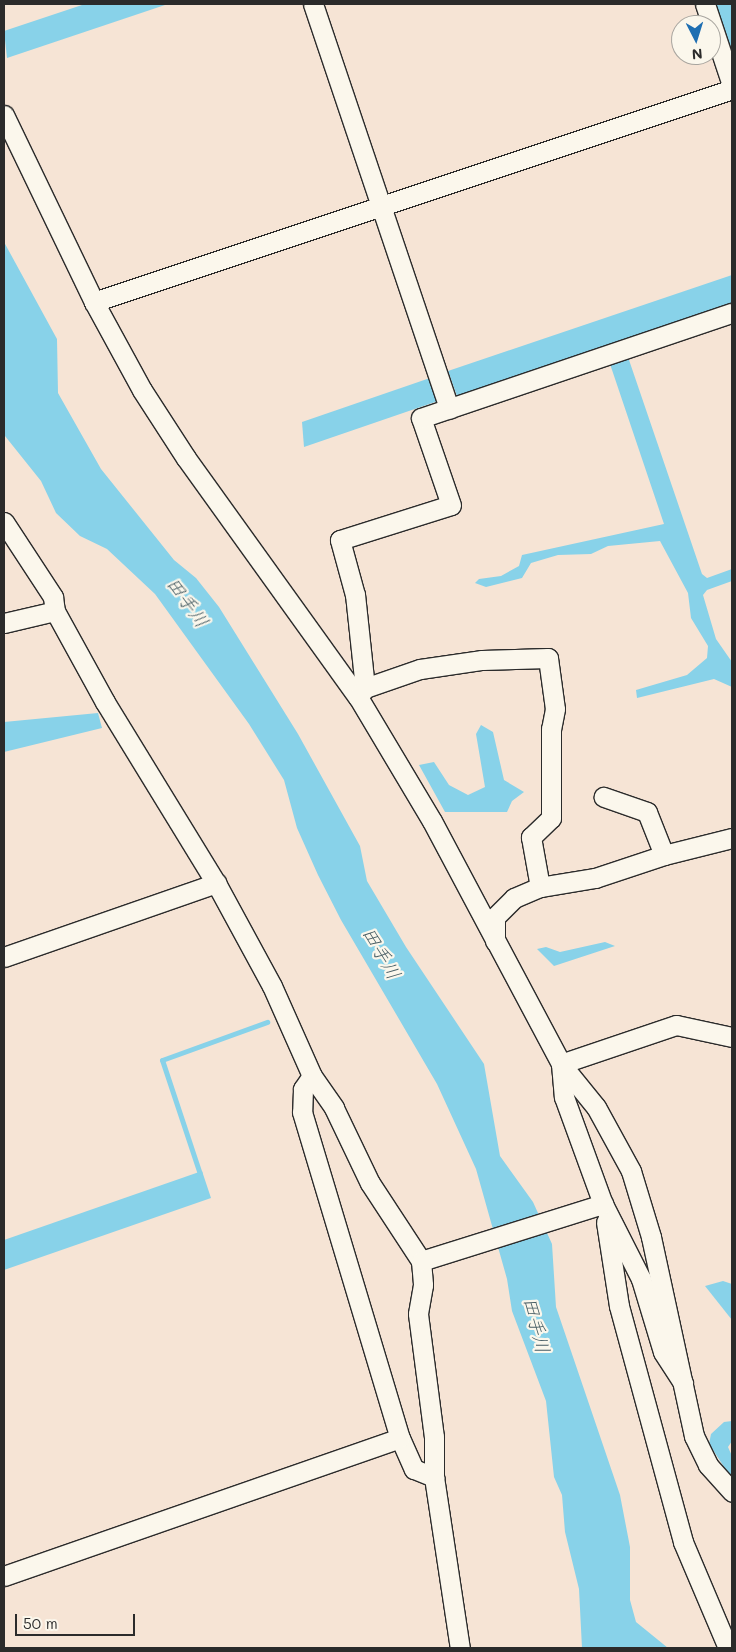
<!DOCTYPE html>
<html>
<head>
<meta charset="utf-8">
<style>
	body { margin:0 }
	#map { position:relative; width:736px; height:1652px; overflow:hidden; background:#f6e4d5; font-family:Mali,"Klee One",sans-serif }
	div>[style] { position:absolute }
	.water>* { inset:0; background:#88d2e9 }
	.stream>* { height:5px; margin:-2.5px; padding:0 2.5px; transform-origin:2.5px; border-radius:2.5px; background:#88d2e9 }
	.roads { filter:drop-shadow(1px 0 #2b2b2b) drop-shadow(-1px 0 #2b2b2b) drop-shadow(0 1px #2b2b2b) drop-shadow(0 -1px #2b2b2b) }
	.street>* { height:19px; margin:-9.5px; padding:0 9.5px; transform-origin:9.5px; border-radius:9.5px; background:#fbf7ec }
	span { translate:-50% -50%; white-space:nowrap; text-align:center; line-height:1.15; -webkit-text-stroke:4.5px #fbf7ec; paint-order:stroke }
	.water-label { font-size:19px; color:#475d64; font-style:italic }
	.frame { position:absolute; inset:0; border:5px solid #2b2b2b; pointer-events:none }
	.north { position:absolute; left:671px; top:15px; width:50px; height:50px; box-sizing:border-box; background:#fbf7ec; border:1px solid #a8a59f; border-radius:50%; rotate:175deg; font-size:14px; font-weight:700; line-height:20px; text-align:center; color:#2b2b2b }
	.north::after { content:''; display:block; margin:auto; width:18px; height:22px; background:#1f6fb2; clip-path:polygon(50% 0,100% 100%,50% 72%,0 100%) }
	.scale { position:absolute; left:15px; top:1614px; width:120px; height:22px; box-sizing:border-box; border:2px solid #2b2b2b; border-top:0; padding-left:6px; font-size:15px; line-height:18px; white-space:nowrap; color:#2b2b2b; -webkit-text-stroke:4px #fbf7ec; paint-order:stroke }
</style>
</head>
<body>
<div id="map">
	<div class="water">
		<i style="clip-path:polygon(85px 4px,168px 4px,7px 58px,4px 31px)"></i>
		<i style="clip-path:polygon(713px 4px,732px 4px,732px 62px)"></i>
		<i style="clip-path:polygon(4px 242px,57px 339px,58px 393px,101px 469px,174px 560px,196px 578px,219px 607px,298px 734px,360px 846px,367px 881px,406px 947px,484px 1064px,500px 1156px,533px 1202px,552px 1244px,556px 1307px,620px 1495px,630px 1547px,630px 1600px,636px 1622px,668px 1648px,582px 1648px,579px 1589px,565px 1532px,562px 1495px,554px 1477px,546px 1401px,512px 1311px,507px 1279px,476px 1169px,437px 1084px,341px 920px,318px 875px,297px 828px,284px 780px,249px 724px,155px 594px,107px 549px,80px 536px,56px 513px,41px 481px,5px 436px)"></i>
		<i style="clip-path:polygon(732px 275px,732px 303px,457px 396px,448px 371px)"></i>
		<i style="clip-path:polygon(628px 357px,702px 574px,707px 578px,732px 569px,732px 581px,707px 590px,703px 595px,716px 639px,732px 662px,732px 687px,714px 679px,637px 698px,636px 690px,687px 675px,707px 658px,708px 646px,691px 618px,688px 593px,660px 541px,608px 546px,591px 554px,558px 555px,531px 563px,522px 578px,486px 587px,475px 583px,479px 579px,501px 576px,519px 566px,522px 555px,664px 524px,610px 364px)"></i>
		<i style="clip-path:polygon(430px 378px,438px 401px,304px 447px,302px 422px)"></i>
		<i style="clip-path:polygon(98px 713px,102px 728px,4px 752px,4px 722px)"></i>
		<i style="clip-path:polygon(481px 725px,493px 732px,504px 780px,524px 792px,512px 801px,507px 812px,445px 812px,419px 765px,434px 762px,449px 785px,468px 795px,485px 787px,476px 734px)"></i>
		<i style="clip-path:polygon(605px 942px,615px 946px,554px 966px,537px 949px,546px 947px,560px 952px)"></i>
		<i style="clip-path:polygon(202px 1171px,211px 1198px,4px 1270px,4px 1240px)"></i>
		<i style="clip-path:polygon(723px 1281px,732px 1284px,732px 1320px,705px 1286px)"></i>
		<i style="clip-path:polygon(732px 1421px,732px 1441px,728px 1447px,732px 1456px,732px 1479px,709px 1444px,711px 1434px,724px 1422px)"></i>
	</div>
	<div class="stream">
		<i style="left:200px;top:1174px;width:120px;rotate:-108.4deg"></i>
		<i style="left:162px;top:1060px;width:112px;rotate:-19.9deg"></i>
	</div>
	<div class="roads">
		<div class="street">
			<i style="left:313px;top:4px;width:427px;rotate:71.4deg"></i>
			<i style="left:705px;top:4px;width:85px;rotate:71.6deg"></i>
			<i style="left:4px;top:115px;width:208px;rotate:64.3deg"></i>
			<i style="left:94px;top:302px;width:100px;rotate:61.4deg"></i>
			<i style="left:142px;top:390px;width:81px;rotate:57.1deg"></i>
			<i style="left:186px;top:458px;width:294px;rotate:54.3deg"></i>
			<i style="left:358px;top:697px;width:144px;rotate:59.2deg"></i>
			<i style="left:432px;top:821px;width:275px;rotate:62deg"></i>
			<i style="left:561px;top:1064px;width:33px;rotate:85deg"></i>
			<i style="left:564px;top:1097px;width:114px;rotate:70deg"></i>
			<i style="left:603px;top:1204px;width:84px;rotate:63.1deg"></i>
			<i style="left:641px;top:1279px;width:76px;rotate:73.2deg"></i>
			<i style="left:663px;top:1352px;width:37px;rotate:57deg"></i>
			<i style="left:94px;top:302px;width:673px;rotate:-18.46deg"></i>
			<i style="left:4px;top:522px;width:90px;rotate:56.8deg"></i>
			<i style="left:53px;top:597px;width:14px;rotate:82deg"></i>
			<i style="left:55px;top:611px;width:104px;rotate:61.2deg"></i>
			<i style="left:105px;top:702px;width:212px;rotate:58.5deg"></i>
			<i style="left:216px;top:883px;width:117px;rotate:61.5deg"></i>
			<i style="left:272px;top:986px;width:98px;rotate:66deg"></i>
			<i style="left:312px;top:1076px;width:39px;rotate:55deg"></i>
			<i style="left:334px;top:1108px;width:83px;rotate:64.4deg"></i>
			<i style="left:370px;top:1183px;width:93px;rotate:56.8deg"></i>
			<i style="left:421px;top:1261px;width:24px;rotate:85deg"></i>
			<i style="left:423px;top:1285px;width:29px;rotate:100deg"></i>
			<i style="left:418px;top:1314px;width:124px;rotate:82.6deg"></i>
			<i style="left:434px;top:1437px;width:40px;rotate:90deg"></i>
			<i style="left:434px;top:1477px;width:173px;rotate:81.4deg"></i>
			<i style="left:4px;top:623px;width:52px;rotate:-13.2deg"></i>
			<i style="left:365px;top:688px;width:94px;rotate:-96.1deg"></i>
			<i style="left:355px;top:595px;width:57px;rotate:-105.3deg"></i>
			<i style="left:340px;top:540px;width:116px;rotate:-17.5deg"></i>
			<i style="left:451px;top:505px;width:92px;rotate:-109deg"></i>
			<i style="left:421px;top:418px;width:328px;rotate:-18.7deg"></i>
			<i style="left:358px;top:697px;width:11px;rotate:-52deg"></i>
			<i style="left:365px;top:688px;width:58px;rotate:-19.1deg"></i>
			<i style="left:420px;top:669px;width:63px;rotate:-8.3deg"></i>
			<i style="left:482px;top:660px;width:66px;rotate:-1.7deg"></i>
			<i style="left:548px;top:658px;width:51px;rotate:82.2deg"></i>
			<i style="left:555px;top:709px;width:20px;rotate:101deg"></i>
			<i style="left:551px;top:729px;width:89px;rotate:90deg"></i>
			<i style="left:551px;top:818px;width:28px;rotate:136deg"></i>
			<i style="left:531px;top:837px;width:51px;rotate:79.8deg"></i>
			<i style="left:664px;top:855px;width:70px;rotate:-14deg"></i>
			<i style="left:495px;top:941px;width:24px;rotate:-90deg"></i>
			<i style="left:495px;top:917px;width:27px;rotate:-45deg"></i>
			<i style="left:514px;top:898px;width:28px;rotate:-23deg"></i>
			<i style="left:540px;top:887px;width:56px;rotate:-9.3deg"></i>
			<i style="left:595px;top:878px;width:73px;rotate:-18.4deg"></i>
			<i style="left:664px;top:855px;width:46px;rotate:-111.6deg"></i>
			<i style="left:647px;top:812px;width:46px;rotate:-160.8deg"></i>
			<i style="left:4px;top:957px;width:225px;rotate:-19.2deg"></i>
			<i style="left:732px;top:1037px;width:57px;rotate:-167.9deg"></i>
			<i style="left:676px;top:1025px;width:121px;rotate:161.3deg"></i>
			<i style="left:561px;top:1064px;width:55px;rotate:50.9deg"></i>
			<i style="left:596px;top:1107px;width:73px;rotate:61.3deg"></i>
			<i style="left:631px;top:1171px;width:69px;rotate:73.1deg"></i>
			<i style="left:651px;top:1237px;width:204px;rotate:77.8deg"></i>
			<i style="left:694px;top:1436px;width:32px;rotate:64deg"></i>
			<i style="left:708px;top:1465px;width:36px;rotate:48deg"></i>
			<i style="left:312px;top:1076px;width:16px;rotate:125deg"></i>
			<i style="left:303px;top:1089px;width:23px;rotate:92deg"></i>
			<i style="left:302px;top:1112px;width:340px;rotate:73.3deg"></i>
			<i style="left:400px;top:1438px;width:34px;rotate:66deg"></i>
			<i style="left:414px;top:1469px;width:22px;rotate:22deg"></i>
			<i style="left:606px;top:1222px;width:85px;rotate:81.2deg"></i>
			<i style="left:619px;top:1306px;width:245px;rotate:74.8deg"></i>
			<i style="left:683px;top:1542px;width:115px;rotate:67deg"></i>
			<i style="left:421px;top:1261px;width:191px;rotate:-17.4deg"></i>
			<i style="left:4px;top:1576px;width:419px;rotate:-19.2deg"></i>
		</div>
	</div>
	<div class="water-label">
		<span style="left:188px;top:602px;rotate:54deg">田手川</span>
		<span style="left:382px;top:953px;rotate:60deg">田手川</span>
		<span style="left:537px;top:1325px;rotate:76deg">田手川</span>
	</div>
	<div class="frame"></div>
	<div class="north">N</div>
	<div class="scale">50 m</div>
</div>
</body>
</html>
